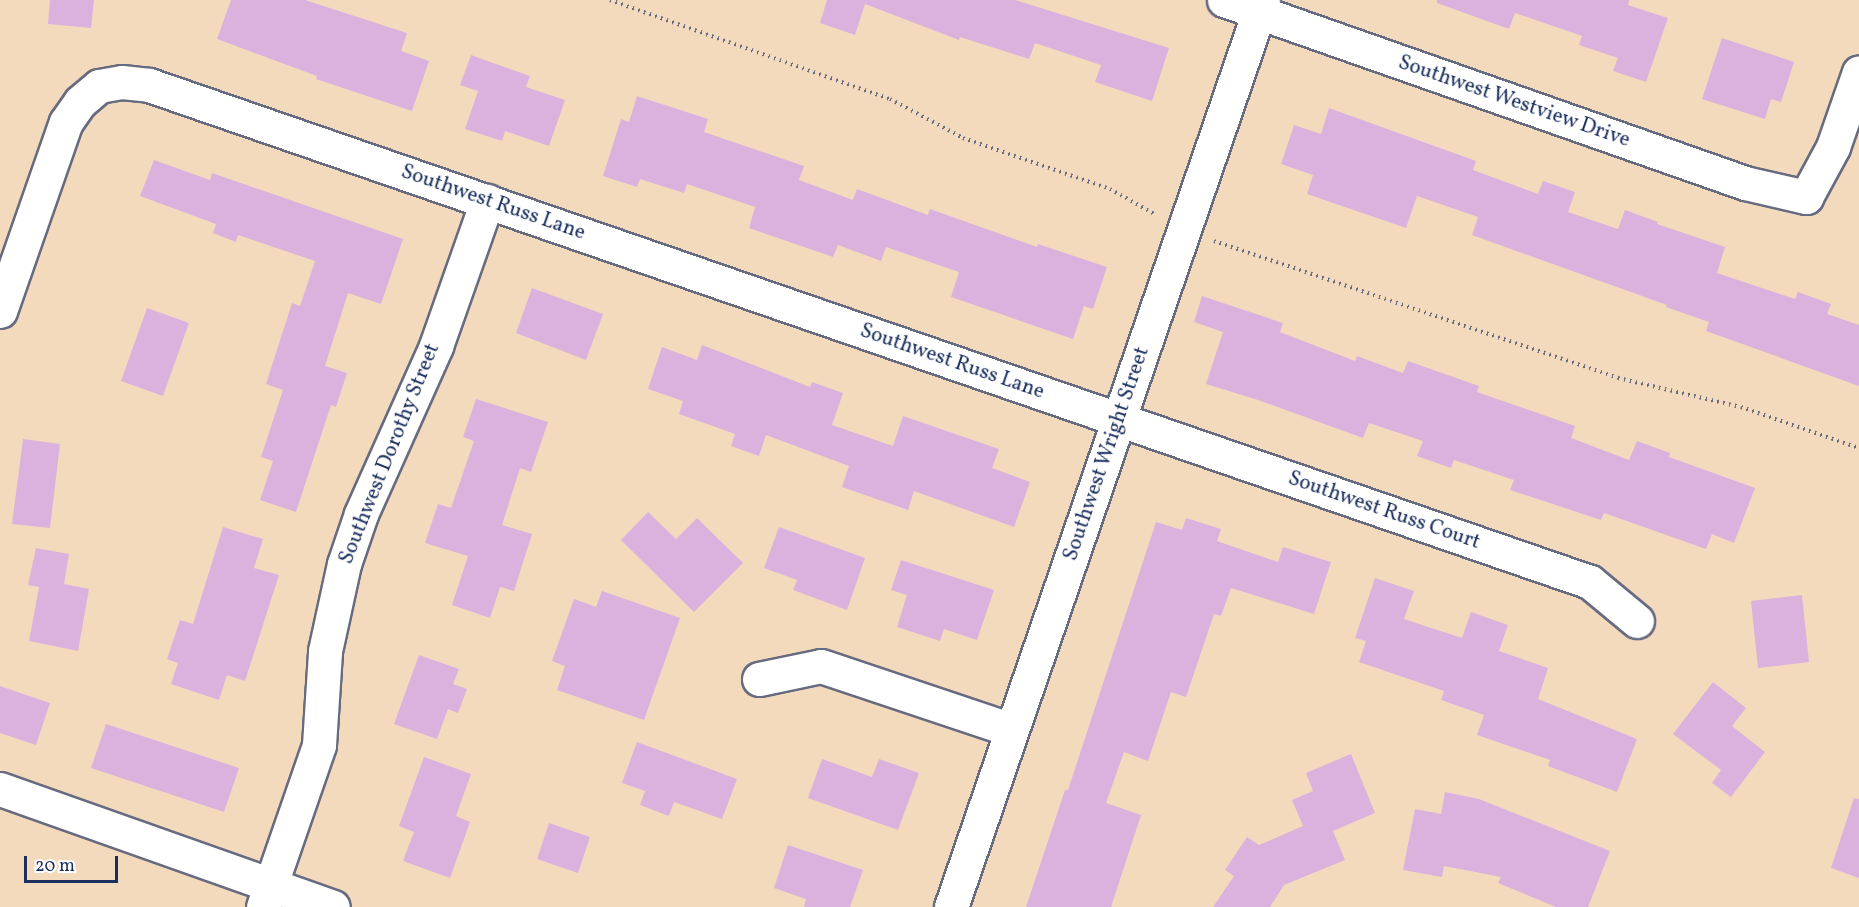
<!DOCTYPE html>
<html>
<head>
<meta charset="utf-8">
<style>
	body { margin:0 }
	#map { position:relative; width:1859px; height:907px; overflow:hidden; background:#f4dabd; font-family:Vollkorn,serif }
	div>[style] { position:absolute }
	.building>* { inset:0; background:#dbb2de }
	.path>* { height:4px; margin-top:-2px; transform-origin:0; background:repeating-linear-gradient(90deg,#676b7f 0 1.5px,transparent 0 6px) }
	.roads { filter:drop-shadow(2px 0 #676b7f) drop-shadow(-2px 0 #676b7f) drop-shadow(0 2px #676b7f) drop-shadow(0 -2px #676b7f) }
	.street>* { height:33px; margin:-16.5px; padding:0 16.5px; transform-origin:16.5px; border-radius:16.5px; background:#fff }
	span { translate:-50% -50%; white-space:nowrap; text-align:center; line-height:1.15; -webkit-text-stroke:6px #fff; paint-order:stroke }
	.street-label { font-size:21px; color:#1b2f5e }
	.scale { position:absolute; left:24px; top:856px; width:94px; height:27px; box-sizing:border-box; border:3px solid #1b2f5e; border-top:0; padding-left:8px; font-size:18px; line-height:21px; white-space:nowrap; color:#1b2f5e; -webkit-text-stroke:4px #fff; paint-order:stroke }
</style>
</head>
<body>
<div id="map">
	<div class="building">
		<i style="clip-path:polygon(50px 0,94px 0,91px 28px,48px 24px)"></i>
		<i style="clip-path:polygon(231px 0,305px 0,407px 33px,401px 51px,429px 61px,412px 111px,316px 79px,317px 76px,217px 39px)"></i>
		<i style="clip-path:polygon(827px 0,1015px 0,1169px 48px,1152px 101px,1095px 82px,1101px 65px,1035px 43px,1029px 59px,960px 37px,959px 40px,865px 4px,855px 35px,820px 23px)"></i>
		<i style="clip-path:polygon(1437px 0,1629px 0,1628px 5px,1668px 18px,1646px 82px,1613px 71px,1618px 58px,1579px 45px,1582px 36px,1515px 13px,1509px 29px,1437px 3px)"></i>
		<i style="clip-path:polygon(1722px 38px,1794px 62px,1781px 102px,1771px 99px,1765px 119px,1702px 99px)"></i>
		<i style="clip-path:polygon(471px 55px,530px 76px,526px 87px,565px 100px,549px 146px,505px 131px,502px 141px,465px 129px,478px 91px,460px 85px)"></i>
		<i style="clip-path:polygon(637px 96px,708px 119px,704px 132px,804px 166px,799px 180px,853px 200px,857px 189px,928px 215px,930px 209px,1037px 247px,1038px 244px,1107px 267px,1093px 309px,1084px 306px,1073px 339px,951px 297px,959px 272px,886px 247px,881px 261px,838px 245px,833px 257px,749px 228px,755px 207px,687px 184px,684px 193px,640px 179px,637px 187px,603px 176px,621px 119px,629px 122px)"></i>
		<i style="clip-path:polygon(1329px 108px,1476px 161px,1473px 170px,1538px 194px,1543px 181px,1575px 192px,1568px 212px,1618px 229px,1625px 210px,1658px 222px,1657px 224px,1725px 247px,1717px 273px,1795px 299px,1798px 292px,1831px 304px,1827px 314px,1859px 325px,1859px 386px,1706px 331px,1709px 322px,1666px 307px,1667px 305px,1472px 235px,1478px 217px,1417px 196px,1406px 228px,1307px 194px,1313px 175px,1281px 164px,1294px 125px,1321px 134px)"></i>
		<i style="clip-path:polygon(154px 160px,210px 180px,212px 173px,403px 239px,381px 304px,348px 293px,325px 366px,347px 373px,336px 407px,331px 405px,296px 512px,260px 500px,273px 461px,261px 457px,283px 390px,266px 384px,292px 303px,300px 306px,315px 261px,238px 235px,236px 242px,213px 233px,216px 224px,140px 196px)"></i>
		<i style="clip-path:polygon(532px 288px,603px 314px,586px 360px,516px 333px)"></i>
		<i style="clip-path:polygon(1202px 296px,1283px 323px,1280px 332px,1355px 361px,1357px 356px,1403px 373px,1408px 361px,1479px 386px,1477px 392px,1575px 426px,1571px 438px,1629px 460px,1637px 441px,1670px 453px,1669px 457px,1755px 488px,1734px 543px,1712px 534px,1706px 549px,1604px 513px,1601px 520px,1510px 490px,1514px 480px,1454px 460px,1451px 468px,1417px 456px,1423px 441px,1369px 423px,1363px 438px,1258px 400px,1206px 384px,1223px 332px,1194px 322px)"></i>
		<i style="clip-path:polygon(147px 308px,189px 323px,163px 396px,121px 381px)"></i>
		<i style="clip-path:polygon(702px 345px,810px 387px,812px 382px,843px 393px,832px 425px,893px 446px,903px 416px,999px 449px,992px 468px,1030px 482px,1014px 527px,914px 491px,908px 510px,842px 487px,849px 466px,766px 435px,759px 456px,731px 446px,735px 434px,679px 414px,683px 401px,648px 389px,662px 347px,697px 360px)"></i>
		<i style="clip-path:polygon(476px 399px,548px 422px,531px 472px,520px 468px,502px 525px,532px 534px,514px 591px,500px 587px,490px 618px,452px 605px,468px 556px,425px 543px,438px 504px,451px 508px,474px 441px,463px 437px)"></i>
		<i style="clip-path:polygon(23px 439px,60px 444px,50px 528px,12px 524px)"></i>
		<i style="clip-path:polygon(648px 512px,676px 539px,697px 518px,743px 563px,694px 612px,621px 540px)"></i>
		<i style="clip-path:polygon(1186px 518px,1221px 529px,1217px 541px,1278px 562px,1283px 547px,1331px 562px,1314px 614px,1231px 588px,1221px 616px,1214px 614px,1186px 697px,1171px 692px,1148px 761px,1124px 752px,1106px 803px,1141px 815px,1111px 907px,1026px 907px,1065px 790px,1068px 790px,1156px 522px,1182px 530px)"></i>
		<i style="clip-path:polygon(223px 527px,263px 539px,254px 568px,279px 575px,245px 681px,227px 675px,219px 700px,171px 684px,178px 663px,167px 659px,180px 620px,193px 624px)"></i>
		<i style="clip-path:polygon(779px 527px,865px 558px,847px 610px,793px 590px,797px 580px,764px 568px)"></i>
		<i style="clip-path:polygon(36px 548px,69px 554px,64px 584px,89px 589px,78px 651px,29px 641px,39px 587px,28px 585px)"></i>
		<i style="clip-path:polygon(901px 560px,994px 590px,977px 640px,944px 629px,940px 641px,897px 627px,907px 595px,891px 590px)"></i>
		<i style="clip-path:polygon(1375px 578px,1414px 591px,1404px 619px,1462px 638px,1471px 612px,1508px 625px,1499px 651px,1548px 668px,1538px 699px,1637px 739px,1617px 792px,1548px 766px,1550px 760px,1477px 735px,1484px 715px,1441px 700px,1444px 691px,1359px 662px,1366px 641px,1355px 638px)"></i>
		<i style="clip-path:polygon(602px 591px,680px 618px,644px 720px,557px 690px,565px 666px,552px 661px,574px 599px,596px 607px)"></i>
		<i style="clip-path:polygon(1802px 595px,1809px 662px,1758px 668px,1751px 601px)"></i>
		<i style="clip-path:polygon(419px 655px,459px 669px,453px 684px,467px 689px,458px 713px,448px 709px,437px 739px,394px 724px)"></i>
		<i style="clip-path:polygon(1713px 682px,1746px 708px,1732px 726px,1765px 752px,1731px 797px,1712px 783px,1721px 770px,1673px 734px)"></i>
		<i style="clip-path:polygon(0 686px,50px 703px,36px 745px,0 733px)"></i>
		<i style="clip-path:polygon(106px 724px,239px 768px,224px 812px,91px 768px)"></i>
		<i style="clip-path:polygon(637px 742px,737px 779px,722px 819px,674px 802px,669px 816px,640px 805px,645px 791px,622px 783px)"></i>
		<i style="clip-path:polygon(1351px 754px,1375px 813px,1333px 831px,1345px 860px,1284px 885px,1270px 907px,1213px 907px,1234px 876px,1225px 870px,1247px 837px,1259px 845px,1303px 826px,1292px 800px,1313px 791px,1306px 773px)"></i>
		<i style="clip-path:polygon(424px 757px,471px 774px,456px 816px,470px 822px,450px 878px,403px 861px,414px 832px,399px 826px)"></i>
		<i style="clip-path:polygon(822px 759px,872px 777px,879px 759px,919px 773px,898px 830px,808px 798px)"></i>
		<i style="clip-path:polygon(1445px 792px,1479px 799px,1610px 851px,1588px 907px,1556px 907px,1498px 883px,1501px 877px,1444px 866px,1442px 877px,1403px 870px,1415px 809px,1441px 814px)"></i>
		<i style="clip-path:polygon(1854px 798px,1859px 799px,1859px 878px,1831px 868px)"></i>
		<i style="clip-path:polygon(549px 823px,590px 837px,578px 873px,537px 859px)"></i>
		<i style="clip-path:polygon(788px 845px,863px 870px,850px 907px,804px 907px,806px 899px,774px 888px)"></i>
	</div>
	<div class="path">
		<i style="left:610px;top:0;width:297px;rotate:19.5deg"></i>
		<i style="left:890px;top:99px;width:83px;rotate:28.1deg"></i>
		<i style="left:963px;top:138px;width:156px;rotate:19.1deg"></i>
		<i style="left:1110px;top:189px;width:53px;rotate:29.5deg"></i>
		<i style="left:1214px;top:241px;width:427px;rotate:18.7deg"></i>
		<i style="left:1618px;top:378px;width:126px;rotate:13.3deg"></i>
		<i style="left:1741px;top:407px;width:125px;rotate:19.2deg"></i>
	</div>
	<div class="roads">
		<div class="street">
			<i style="left:1224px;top:0;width:552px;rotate:19.35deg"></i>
			<i style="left:1745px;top:183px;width:63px;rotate:12.9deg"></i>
			<i style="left:1806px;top:197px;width:57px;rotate:-61.6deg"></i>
			<i style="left:1833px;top:147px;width:79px;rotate:-70.9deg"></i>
			<i style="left:0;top:311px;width:200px;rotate:-70.8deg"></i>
			<i style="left:66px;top:122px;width:24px;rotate:-55deg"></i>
			<i style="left:80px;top:102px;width:25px;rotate:-40deg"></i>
			<i style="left:99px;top:86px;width:23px;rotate:-10deg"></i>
			<i style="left:122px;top:82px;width:27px;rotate:6deg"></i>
			<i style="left:149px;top:85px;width:1524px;rotate:19.03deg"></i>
			<i style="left:1590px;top:582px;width:61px;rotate:39.7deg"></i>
			<i style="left:759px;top:679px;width:63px;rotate:-11.8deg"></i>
			<i style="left:821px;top:666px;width:201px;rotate:18.5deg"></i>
			<i style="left:0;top:789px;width:353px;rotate:19.5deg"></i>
			<i style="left:263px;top:907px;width:171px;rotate:-70.9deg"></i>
			<i style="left:319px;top:745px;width:94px;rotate:-86.3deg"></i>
			<i style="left:325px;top:651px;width:89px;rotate:-77.7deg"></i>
			<i style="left:344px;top:564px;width:53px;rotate:-71.2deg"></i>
			<i style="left:361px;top:514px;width:184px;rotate:-65.9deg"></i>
			<i style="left:436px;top:346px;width:154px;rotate:-70.6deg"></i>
			<i style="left:951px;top:907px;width:959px;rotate:-71.02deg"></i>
		</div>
	</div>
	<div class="street-label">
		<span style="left:1514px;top:102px;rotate:19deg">Southwest Westview Drive</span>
		<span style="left:493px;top:203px;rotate:19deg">Southwest Russ Lane</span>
		<span style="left:952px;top:362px;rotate:19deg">Southwest Russ Lane</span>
		<span style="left:390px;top:454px;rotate:-68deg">Southwest Dorothy Street</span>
		<span style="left:1107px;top:454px;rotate:-71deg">Southwest Wright Street</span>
		<span style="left:1384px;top:511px;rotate:19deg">Southwest Russ Court</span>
	</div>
	<div class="scale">20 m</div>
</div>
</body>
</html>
